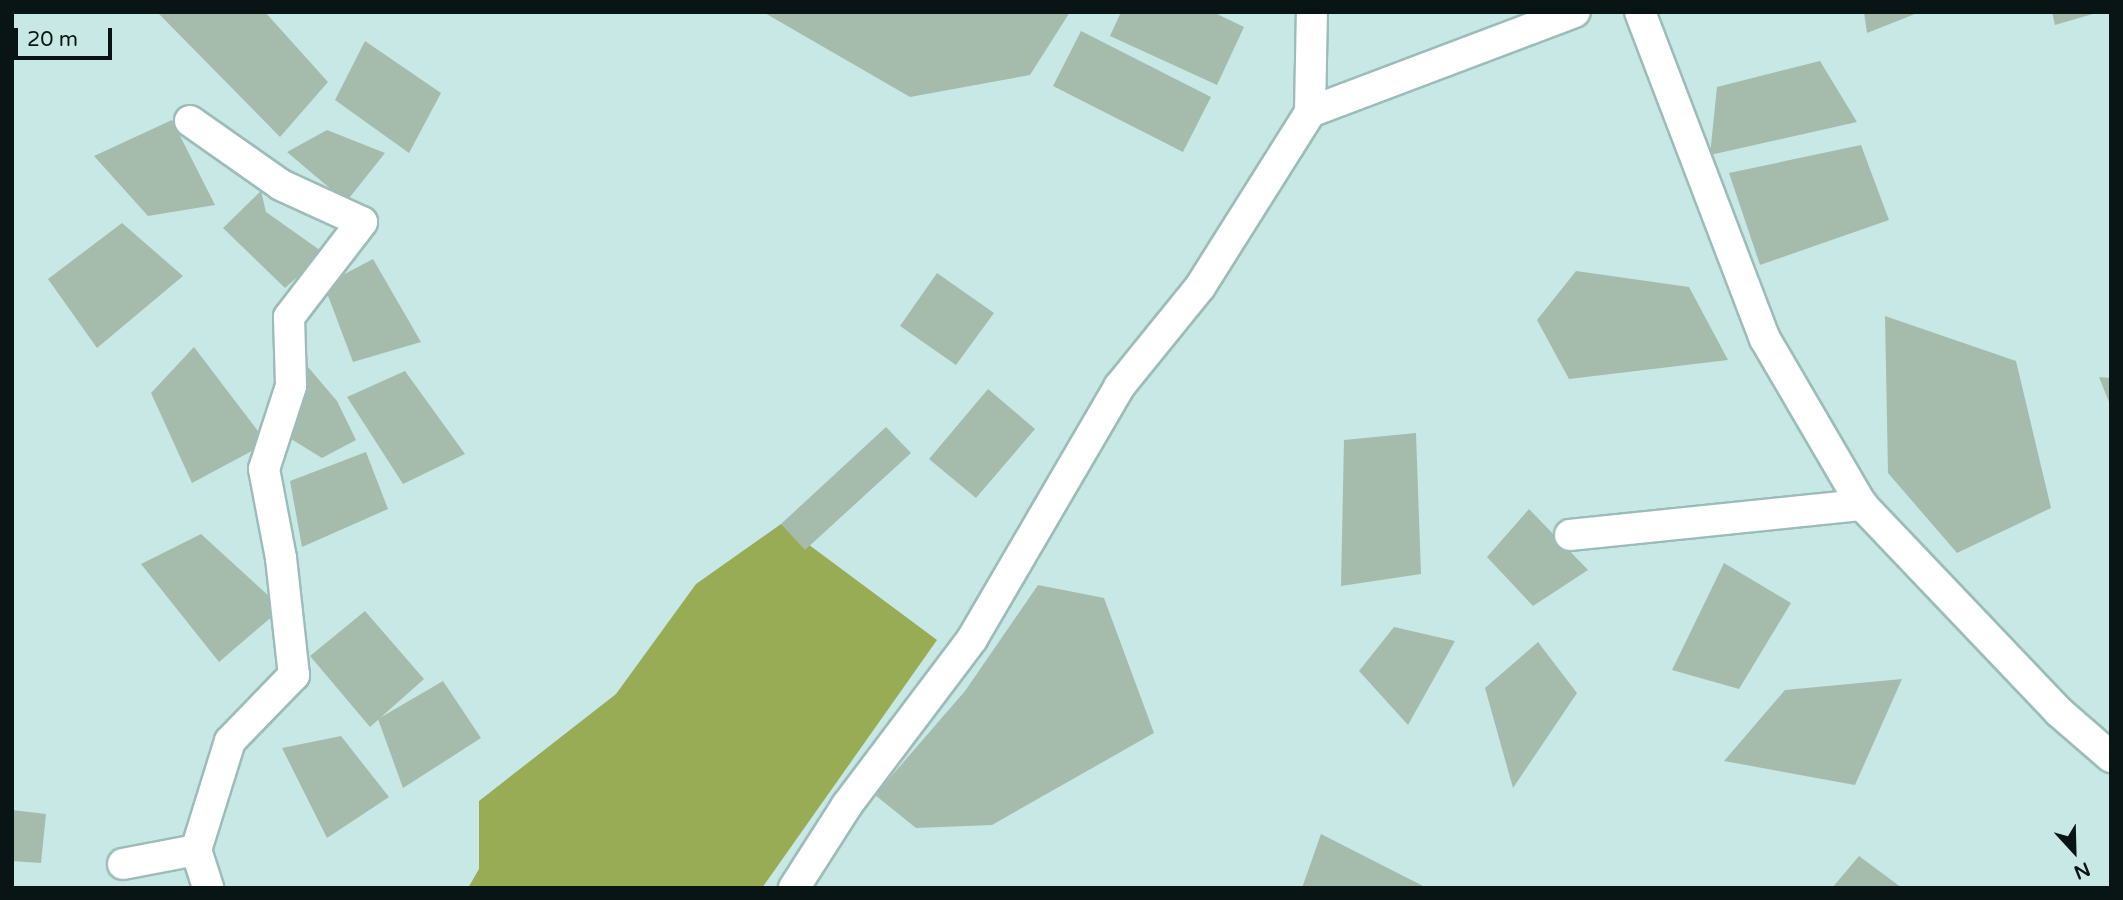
<!DOCTYPE html>
<html>
<head>
<meta charset="utf-8">
<style>
	body { margin:0 }
	#map { position:relative; width:2123px; height:900px; overflow:hidden; background:#c8e8e5; font-family:"Varela Round",sans-serif }
	div>[style] { position:absolute }
	.forest>* { inset:0; background:#98ac55 }
	.building>* { inset:0; background:#a5bcac }
	.roads { filter:drop-shadow(2px 0 #9dbcb9) drop-shadow(-2px 0 #9dbcb9) drop-shadow(0 2px #9dbcb9) drop-shadow(0 -2px #9dbcb9) }
	.street>* { height:30px; margin:-15px; padding:0 15px; transform-origin:15px; border-radius:15px; background:#fff }
	span { translate:-50% -50%; white-space:nowrap; text-align:center; line-height:1.15; -webkit-text-stroke:5px #c8e8e5; paint-order:stroke }
	.frame { position:absolute; inset:0; border:14px solid #091514; pointer-events:none }
	.north { position:absolute; left:2039px; top:816px; width:70px; height:70px; -webkit-text-stroke:5px #c8e8e5; paint-order:stroke; rotate:158deg; font-size:19px; font-weight:700; line-height:28px; text-align:center; color:#091514 }
	.north::after { content:''; display:block; margin:auto; width:24px; height:32px; background:#091514; clip-path:polygon(50% 0,100% 100%,50% 72%,0 100%) }
	.scale { position:absolute; left:14px; top:28px; width:98px; height:32px; box-sizing:border-box; border:4px solid #091514; border-top:0; padding-left:9px; font-size:21px; line-height:24px; white-space:nowrap; color:#091514; -webkit-text-stroke:5px #c8e8e5; paint-order:stroke }
</style>
</head>
<body>
<div id="map">
	<div class="forest">
		<i style="clip-path:polygon(781px 524px,937px 640px,762px 888px,468px 888px,479px 869px,479px 801px,616px 694px,696px 584px)"></i>
	</div>
	<div class="building">
		<i style="clip-path:polygon(157px 12px,265px 12px,328px 82px,280px 137px)"></i>
		<i style="clip-path:polygon(763px 12px,1070px 12px,1030px 75px,910px 97px)"></i>
		<i style="clip-path:polygon(1121px 12px,1213px 12px,1244px 27px,1217px 85px,1110px 36px)"></i>
		<i style="clip-path:polygon(1864px 12px,1920px 12px,1867px 33px)"></i>
		<i style="clip-path:polygon(2052px 12px,2096px 12px,2096px 13px,2055px 25px)"></i>
		<i style="clip-path:polygon(1081px 31px,1211px 97px,1183px 152px,1053px 86px)"></i>
		<i style="clip-path:polygon(365px 41px,441px 93px,409px 153px,335px 100px)"></i>
		<i style="clip-path:polygon(1820px 61px,1857px 122px,1710px 155px,1717px 87px)"></i>
		<i style="clip-path:polygon(172px 120px,215px 205px,148px 216px,94px 156px)"></i>
		<i style="clip-path:polygon(327px 130px,385px 153px,346px 202px,287px 152px)"></i>
		<i style="clip-path:polygon(1861px 145px,1889px 220px,1760px 265px,1729px 173px)"></i>
		<i style="clip-path:polygon(261px 191px,266px 212px,324px 253px,285px 288px,223px 228px)"></i>
		<i style="clip-path:polygon(122px 223px,183px 276px,97px 348px,48px 279px)"></i>
		<i style="clip-path:polygon(373px 259px,421px 342px,353px 362px,324px 285px)"></i>
		<i style="clip-path:polygon(1576px 271px,1689px 287px,1728px 360px,1569px 379px,1537px 320px)"></i>
		<i style="clip-path:polygon(937px 273px,994px 313px,956px 365px,900px 326px)"></i>
		<i style="clip-path:polygon(1885px 316px,2016px 361px,2051px 508px,1957px 553px,1888px 473px)"></i>
		<i style="clip-path:polygon(194px 347px,267px 443px,192px 483px,151px 393px)"></i>
		<i style="clip-path:polygon(308px 367px,337px 401px,356px 440px,322px 458px,283px 434px)"></i>
		<i style="clip-path:polygon(405px 371px,465px 454px,403px 484px,347px 397px)"></i>
		<i style="clip-path:polygon(2099px 377px,2111px 378px,2111px 407px)"></i>
		<i style="clip-path:polygon(988px 389px,1035px 429px,976px 498px,929px 459px)"></i>
		<i style="clip-path:polygon(886px 427px,911px 453px,805px 550px,781px 524px)"></i>
		<i style="clip-path:polygon(1416px 433px,1421px 574px,1341px 586px,1344px 440px)"></i>
		<i style="clip-path:polygon(366px 452px,388px 509px,302px 547px,290px 481px)"></i>
		<i style="clip-path:polygon(1529px 509px,1588px 570px,1533px 606px,1487px 557px)"></i>
		<i style="clip-path:polygon(201px 534px,282px 608px,219px 662px,141px 564px)"></i>
		<i style="clip-path:polygon(1724px 563px,1791px 603px,1739px 689px,1672px 670px)"></i>
		<i style="clip-path:polygon(1038px 585px,1104px 598px,1154px 733px,992px 825px,916px 828px,875px 795px,965px 691px)"></i>
		<i style="clip-path:polygon(365px 611px,424px 679px,370px 727px,310px 656px)"></i>
		<i style="clip-path:polygon(1394px 627px,1455px 641px,1408px 725px,1359px 671px)"></i>
		<i style="clip-path:polygon(1538px 642px,1577px 693px,1513px 788px,1485px 688px)"></i>
		<i style="clip-path:polygon(1902px 679px,1855px 785px,1724px 761px,1785px 690px)"></i>
		<i style="clip-path:polygon(443px 681px,481px 738px,403px 788px,378px 719px)"></i>
		<i style="clip-path:polygon(341px 736px,389px 797px,327px 838px,282px 748px)"></i>
		<i style="clip-path:polygon(12px 810px,46px 814px,41px 863px,12px 861px)"></i>
		<i style="clip-path:polygon(1321px 834px,1427px 888px,1302px 888px)"></i>
		<i style="clip-path:polygon(1859px 856px,1902px 888px,1832px 888px)"></i>
	</div>
	<div class="roads">
		<div class="street">
			<i style="left:1640px;top:12px;width:350px;rotate:69.1deg"></i>
			<i style="left:1765px;top:339px;width:192px;rotate:59.7deg"></i>
			<i style="left:1862px;top:505px;width:286px;rotate:46.4deg"></i>
			<i style="left:2059px;top:712px;width:69px;rotate:40.9deg"></i>
			<i style="left:1310px;top:112px;width:283px;rotate:-20.7deg"></i>
			<i style="left:190px;top:121px;width:111px;rotate:35.1deg"></i>
			<i style="left:281px;top:185px;width:89px;rotate:24.6deg"></i>
			<i style="left:362px;top:222px;width:120px;rotate:127.5deg"></i>
			<i style="left:289px;top:317px;width:69px;rotate:88.3deg"></i>
			<i style="left:291px;top:386px;width:87px;rotate:108deg"></i>
			<i style="left:264px;top:469px;width:91px;rotate:79.2deg"></i>
			<i style="left:281px;top:558px;width:118px;rotate:83.7deg"></i>
			<i style="left:294px;top:675px;width:92px;rotate:134.1deg"></i>
			<i style="left:230px;top:741px;width:114px;rotate:107.3deg"></i>
			<i style="left:196px;top:850px;width:40px;rotate:72deg"></i>
			<i style="left:1570px;top:535px;width:294px;rotate:-5.9deg"></i>
			<i style="left:123px;top:864px;width:74px;rotate:-10.9deg"></i>
			<i style="left:794px;top:888px;width:98px;rotate:-57.4deg"></i>
			<i style="left:847px;top:805px;width:208px;rotate:-53deg"></i>
			<i style="left:972px;top:639px;width:292px;rotate:-59.7deg"></i>
			<i style="left:1119px;top:387px;width:129px;rotate:-51deg"></i>
			<i style="left:1200px;top:287px;width:207px;rotate:-57.8deg"></i>
			<i style="left:1310px;top:112px;width:100px;rotate:-88.9deg"></i>
		</div>
	</div>
	<div class="frame"></div>
	<div class="north">N</div>
	<div class="scale">20 m</div>
</div>
</body>
</html>
